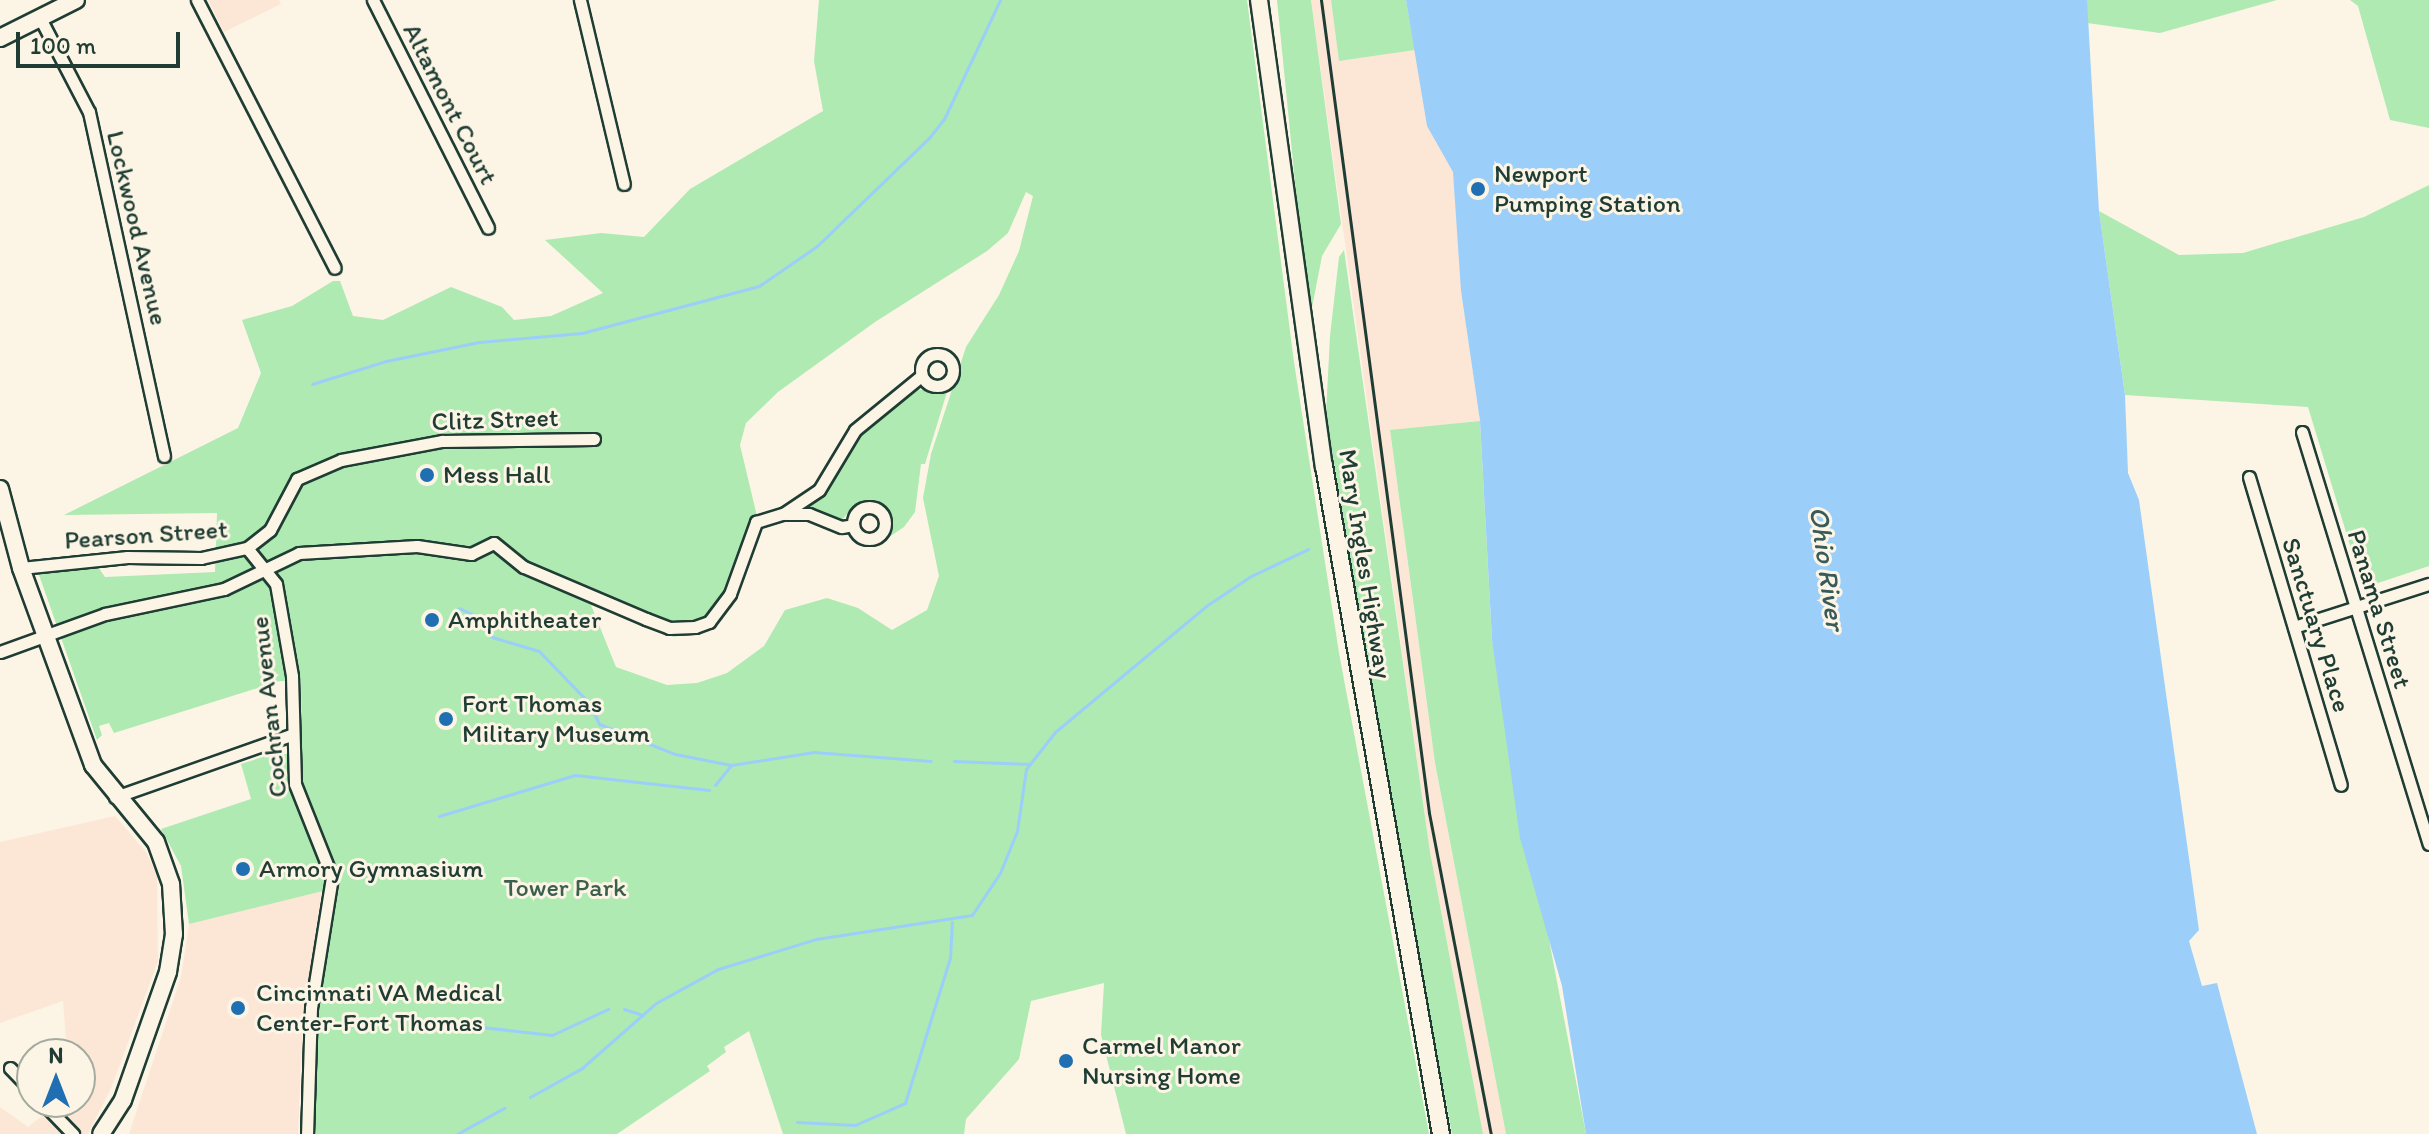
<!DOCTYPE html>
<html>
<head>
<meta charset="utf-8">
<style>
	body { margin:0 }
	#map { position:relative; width:2429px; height:1134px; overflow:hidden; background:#fcf5e5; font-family:Itim,sans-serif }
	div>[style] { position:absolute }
	.built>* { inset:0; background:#fce7d6 }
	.green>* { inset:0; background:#aeeab1 }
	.water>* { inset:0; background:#9bcff9 }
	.stream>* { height:3px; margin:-1.5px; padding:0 1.5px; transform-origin:1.5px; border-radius:1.5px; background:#9bcff9 }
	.roads { filter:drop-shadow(2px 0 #1f3d34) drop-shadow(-2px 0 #1f3d34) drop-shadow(0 2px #1f3d34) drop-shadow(0 -2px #1f3d34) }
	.street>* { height:11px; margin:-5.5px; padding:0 5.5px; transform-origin:5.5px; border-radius:5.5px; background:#fcf5e5 }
	.street>.ring { margin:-5.5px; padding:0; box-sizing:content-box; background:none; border:11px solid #fcf5e5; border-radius:50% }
	.secondary>* { height:16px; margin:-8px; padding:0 8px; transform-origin:8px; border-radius:8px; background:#fcf5e5 }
	.rail>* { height:3px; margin:-1.5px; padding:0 1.5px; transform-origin:1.5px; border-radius:1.5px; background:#1f3d34 }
	.dots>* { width:22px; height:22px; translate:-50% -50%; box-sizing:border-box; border:4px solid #fcf5e5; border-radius:50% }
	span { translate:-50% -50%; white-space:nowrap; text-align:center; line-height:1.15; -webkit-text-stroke:6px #fcf5e5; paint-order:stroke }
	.street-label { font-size:26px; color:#1f3d34 }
	.poi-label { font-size:26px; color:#1f3d34 }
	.left { translate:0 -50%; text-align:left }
	.park-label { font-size:26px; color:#3c604d }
	.water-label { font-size:28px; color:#385a5b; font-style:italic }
	.north { position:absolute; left:16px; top:1038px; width:80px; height:80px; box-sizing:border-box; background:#fcf5e5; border:2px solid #a4ab9e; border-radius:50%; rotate:0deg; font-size:22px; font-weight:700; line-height:32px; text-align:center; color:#1f3d34 }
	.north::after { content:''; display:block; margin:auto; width:28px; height:36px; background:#1f6fb2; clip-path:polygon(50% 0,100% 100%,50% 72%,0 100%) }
	.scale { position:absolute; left:16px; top:32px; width:164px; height:36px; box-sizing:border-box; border:4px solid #1f3d34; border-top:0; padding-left:10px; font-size:24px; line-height:28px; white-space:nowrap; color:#1f3d34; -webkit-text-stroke:6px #fcf5e5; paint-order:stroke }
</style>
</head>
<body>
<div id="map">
	<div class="built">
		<i style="clip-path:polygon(208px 0,279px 0,281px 4px,224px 32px)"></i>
		<i style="clip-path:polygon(1311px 0,1331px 0,1339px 61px,1415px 50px,1427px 126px,1504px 158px,1461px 291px,1480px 421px,1390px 431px,1435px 764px,1506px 1134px,1483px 1134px,1430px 852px)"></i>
		<i style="clip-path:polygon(115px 816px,146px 852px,157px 875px,158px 961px,112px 1086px,88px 1134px,77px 1134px,54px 1109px,62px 1102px,80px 1102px,80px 1054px,67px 1054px,63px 1001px,0 1023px,0 842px)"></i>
		<i style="clip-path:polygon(322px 888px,303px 1018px,298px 1134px,129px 1134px,181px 977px,189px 924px)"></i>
		<i style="clip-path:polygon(0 1107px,28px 1127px,47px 1112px,67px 1134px,0 1134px)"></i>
	</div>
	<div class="green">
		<i style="clip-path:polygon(evenodd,819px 0,1247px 0,1294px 362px,1339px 653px,1429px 1134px,1126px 1134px,1101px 1035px,1104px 983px,1031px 1001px,1019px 1059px,966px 1119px,964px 1134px,783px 1134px,749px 1031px,724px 1047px,726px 1052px,707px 1066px,710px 1071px,617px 1134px,313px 1134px,319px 1003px,339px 887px,189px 924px,181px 866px,161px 829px,251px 799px,241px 764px,272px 754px,302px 754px,301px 681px,280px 681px,114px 733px,109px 723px,99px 726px,102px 735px,97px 740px,38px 572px,96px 564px,105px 577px,215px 572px,217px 513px,64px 515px,238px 428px,261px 373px,242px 320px,292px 306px,333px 281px,340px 281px,353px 316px,383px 320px,451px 287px,502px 307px,514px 320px,551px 316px,603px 293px,545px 240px,601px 233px,644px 237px,690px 189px,823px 111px,814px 61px,819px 0,1026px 192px,1033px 196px,1019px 251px,999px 295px,966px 347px,931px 454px,923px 498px,939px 576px,927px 610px,892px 630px,858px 608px,827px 598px,785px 610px,764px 646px,727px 673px,697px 683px,667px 685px,616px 667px,591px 605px,674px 637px,706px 630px,732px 607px,761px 533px,740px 445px,746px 423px,778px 392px,875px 322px,987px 251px,1008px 233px,1026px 192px)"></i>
		<i style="clip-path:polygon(1277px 0,1311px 0,1341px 224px,1322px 256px,1309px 323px)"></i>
		<i style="clip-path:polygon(1331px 0,1406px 0,1415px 50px,1339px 61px)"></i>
		<i style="clip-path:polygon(2087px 0,2277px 0,2160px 33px,2087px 23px)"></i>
		<i style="clip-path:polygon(2350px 0,2429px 0,2429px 128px,2390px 120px,2358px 6px)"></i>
		<i style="clip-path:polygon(2429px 185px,2429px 566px,2363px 588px,2308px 407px,2125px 395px,2099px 211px,2179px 255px,2243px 253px,2364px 217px)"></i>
		<i style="clip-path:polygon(1344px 250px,1430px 852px,1483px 1134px,1452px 1134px,1388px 796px,1326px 414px,1330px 336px,1339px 257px)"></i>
		<i style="clip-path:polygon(911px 389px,947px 392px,925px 464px,921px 464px,915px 512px,904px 527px,883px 541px,891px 518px,875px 501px,855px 505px,840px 522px,804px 507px,827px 487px,848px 447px)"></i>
		<i style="clip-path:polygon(1480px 421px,1492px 640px,1586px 1134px,1506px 1134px,1435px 763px,1390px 430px)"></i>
	</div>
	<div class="water">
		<i style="clip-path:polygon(1406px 0,2087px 0,2099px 211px,2125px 395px,2128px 473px,2139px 500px,2199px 930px,2189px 941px,2202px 986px,2217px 983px,2257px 1134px,1586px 1134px,1562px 986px,1520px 838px,1492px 640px,1480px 421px,1461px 291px,1453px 172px,1427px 126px)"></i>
	</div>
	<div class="stream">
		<i style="left:312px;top:384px;width:77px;rotate:-17.3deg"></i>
		<i style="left:386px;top:361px;width:95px;rotate:-11.5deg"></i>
		<i style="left:479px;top:342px;width:103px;rotate:-5deg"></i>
		<i style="left:582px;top:333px;width:183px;rotate:-14.9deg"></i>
		<i style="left:759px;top:286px;width:70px;rotate:-34.6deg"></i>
		<i style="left:817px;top:246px;width:156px;rotate:-44deg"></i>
		<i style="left:929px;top:138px;width:24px;rotate:-52deg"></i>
		<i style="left:944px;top:119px;width:132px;rotate:-64.8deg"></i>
		<i style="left:459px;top:608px;width:17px;rotate:25deg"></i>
		<i style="left:474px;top:615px;width:28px;rotate:51deg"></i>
		<i style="left:492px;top:637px;width:49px;rotate:16.6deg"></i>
		<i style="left:539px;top:651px;width:71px;rotate:46.1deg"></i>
		<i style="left:588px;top:702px;width:25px;rotate:63deg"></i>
		<i style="left:599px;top:724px;width:82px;rotate:21.5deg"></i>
		<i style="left:675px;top:754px;width:57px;rotate:11.1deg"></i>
		<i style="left:731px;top:765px;width:84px;rotate:-8.9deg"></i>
		<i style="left:814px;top:752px;width:117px;rotate:4.4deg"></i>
		<i style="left:954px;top:761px;width:76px;rotate:2.3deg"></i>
		<i style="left:715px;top:785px;width:26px;rotate:-51deg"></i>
		<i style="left:439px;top:816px;width:142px;rotate:-16.8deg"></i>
		<i style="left:575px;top:775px;width:135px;rotate:6.4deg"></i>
		<i style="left:624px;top:1009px;width:20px;rotate:18deg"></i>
		<i style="left:437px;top:1022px;width:116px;rotate:6.4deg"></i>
		<i style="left:552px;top:1035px;width:62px;rotate:-24.9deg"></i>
		<i style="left:530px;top:1097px;width:60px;rotate:-29.1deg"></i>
		<i style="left:582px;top:1068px;width:98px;rotate:-41.3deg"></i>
		<i style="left:656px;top:1003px;width:71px;rotate:-28.7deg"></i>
		<i style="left:718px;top:969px;width:102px;rotate:-17deg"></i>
		<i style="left:816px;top:939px;width:158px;rotate:-8.7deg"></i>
		<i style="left:972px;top:915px;width:50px;rotate:-56.3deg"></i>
		<i style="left:1000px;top:873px;width:45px;rotate:-68deg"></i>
		<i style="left:1017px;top:831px;width:63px;rotate:-81.7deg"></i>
		<i style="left:1026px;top:769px;width:47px;rotate:-51.9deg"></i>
		<i style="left:1055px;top:732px;width:197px;rotate:-39.8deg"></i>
		<i style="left:1206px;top:606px;width:54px;rotate:-33.7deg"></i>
		<i style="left:1251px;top:576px;width:63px;rotate:-25.3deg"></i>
		<i style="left:797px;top:1122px;width:58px;rotate:3deg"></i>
		<i style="left:855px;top:1125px;width:55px;rotate:-23.7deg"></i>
		<i style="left:905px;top:1103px;width:152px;rotate:-72.8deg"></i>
		<i style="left:950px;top:958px;width:36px;rotate:-87deg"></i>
		<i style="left:457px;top:1134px;width:54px;rotate:-29deg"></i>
	</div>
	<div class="roads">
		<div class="street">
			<i style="left:197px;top:0;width:301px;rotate:62.8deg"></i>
			<i style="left:373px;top:0;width:255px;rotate:63.2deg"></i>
			<i style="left:580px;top:0;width:189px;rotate:76.6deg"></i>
			<i style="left:40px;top:18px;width:106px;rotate:62.5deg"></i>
			<i style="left:89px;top:112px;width:352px;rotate:77.7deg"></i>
			<i class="ring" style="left:921px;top:354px;width:21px;height:21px"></i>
			<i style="left:2302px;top:432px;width:431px;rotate:72.9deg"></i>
			<i style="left:2249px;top:477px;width:321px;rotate:73.4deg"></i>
			<i class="ring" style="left:853px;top:507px;width:21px;height:21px"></i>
			<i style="left:786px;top:514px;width:23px"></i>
			<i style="left:809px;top:514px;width:35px;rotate:22deg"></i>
			<i style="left:842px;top:527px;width:11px;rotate:-10deg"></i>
			<i style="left:247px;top:548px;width:29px;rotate:-38deg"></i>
			<i style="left:270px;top:530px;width:58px;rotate:-62.1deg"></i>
			<i style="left:297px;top:479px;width:48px;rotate:-23.4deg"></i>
			<i style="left:341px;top:460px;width:103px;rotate:-10.7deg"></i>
			<i style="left:442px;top:441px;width:152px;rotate:-0.8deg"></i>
			<i style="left:21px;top:568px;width:107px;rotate:-5.9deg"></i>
			<i style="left:127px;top:557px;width:74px;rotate:0.8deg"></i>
			<i style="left:201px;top:558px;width:47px;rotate:-12.3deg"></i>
			<i style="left:247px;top:548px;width:46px;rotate:51.1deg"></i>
			<i style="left:276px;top:584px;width:93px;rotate:80.1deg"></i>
			<i style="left:292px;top:676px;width:108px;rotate:88.4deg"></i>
			<i style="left:295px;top:784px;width:100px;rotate:68.3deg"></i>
			<i style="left:332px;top:877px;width:133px;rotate:99.1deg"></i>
			<i style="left:311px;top:1008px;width:126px;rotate:91.8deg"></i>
			<i style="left:2294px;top:627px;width:142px;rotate:-17.7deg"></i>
			<i style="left:0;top:652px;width:112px;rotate:-19.9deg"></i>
			<i style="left:105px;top:614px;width:122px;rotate:-11.9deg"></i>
			<i style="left:224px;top:589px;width:83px;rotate:-25.6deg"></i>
			<i style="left:299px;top:553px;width:118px;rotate:-3.4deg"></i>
			<i style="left:417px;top:546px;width:55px;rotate:8.4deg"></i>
			<i style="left:471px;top:554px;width:25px;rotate:-26deg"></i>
			<i style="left:494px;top:543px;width:38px;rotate:39deg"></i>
			<i style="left:524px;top:567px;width:133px;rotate:23.1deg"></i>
			<i style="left:646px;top:619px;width:25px;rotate:21deg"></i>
			<i style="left:669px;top:628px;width:26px;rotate:-2deg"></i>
			<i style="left:695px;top:627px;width:15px;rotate:-20deg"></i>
			<i style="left:709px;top:622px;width:35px;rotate:-53deg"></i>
			<i style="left:730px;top:594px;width:77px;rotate:-70.1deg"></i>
			<i style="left:756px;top:522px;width:28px;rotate:-17deg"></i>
			<i style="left:783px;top:514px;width:43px;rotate:-33.7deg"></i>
			<i style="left:819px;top:490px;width:70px;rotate:-59deg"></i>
			<i style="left:855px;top:430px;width:85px;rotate:-39.3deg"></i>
			<i style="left:115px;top:797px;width:187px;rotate:-19.4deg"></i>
			<i style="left:10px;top:1068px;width:32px;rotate:46deg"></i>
			<i style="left:42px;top:1102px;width:45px;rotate:45.9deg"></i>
		</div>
		<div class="secondary">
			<i style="left:1259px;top:0;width:471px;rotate:82.1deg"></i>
			<i style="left:1324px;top:466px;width:678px;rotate:80.07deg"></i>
			<i style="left:0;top:38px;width:85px;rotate:-26.6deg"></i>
			<i style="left:0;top:489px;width:82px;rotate:75.1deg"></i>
			<i style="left:21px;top:568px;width:210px;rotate:69.9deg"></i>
			<i style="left:93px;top:765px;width:99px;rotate:50.7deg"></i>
			<i style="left:156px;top:842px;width:45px;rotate:70.3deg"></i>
			<i style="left:171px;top:884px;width:50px;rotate:86.6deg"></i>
			<i style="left:174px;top:934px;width:38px;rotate:99deg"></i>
			<i style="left:168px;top:972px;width:136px;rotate:109.4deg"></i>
			<i style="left:123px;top:1100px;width:40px;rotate:122.9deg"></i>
		</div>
	</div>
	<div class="rail">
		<i style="left:1321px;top:0;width:820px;rotate:82.43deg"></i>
		<i style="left:1429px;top:813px;width:327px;rotate:79.1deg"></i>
	</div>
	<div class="dots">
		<i style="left:1478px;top:189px;background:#1f6fb2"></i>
		<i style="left:427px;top:475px;background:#1f6fb2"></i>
		<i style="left:432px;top:620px;background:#1f6fb2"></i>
		<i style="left:446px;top:719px;background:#1f6fb2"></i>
		<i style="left:243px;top:869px;background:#1f6fb2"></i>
		<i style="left:238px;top:1008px;background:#1f6fb2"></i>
		<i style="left:1066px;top:1061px;background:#1f6fb2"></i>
	</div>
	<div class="street-label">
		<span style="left:450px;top:104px;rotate:63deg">Altamont Court</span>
		<span style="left:137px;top:228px;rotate:77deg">Lockwood Avenue</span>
		<span style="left:495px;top:420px;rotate:-2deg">Clitz Street</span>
		<span style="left:146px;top:535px;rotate:-4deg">Pearson Street</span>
		<span style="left:1365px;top:564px;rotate:81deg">Mary Ingles Highway</span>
		<span style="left:2379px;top:609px;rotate:73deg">Panama Street</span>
		<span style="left:2316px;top:625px;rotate:73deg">Sanctuary Place</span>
		<span style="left:269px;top:707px;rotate:-96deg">Cochran Avenue</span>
	</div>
	<div class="poi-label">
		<span class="left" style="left:1494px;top:189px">Newport<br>Pumping Station</span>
		<span class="left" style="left:443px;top:475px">Mess Hall</span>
		<span class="left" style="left:448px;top:620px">Amphitheater</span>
		<span class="left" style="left:462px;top:719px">Fort Thomas<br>Military Museum</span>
		<span class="left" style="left:259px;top:869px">Armory Gymnasium</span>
		<span class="left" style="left:256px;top:1008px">Cincinnati VA Medical<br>Center-Fort Thomas</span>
		<span class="left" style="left:1082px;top:1061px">Carmel Manor<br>Nursing Home</span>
	</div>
	<div class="park-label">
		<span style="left:565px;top:888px">Tower Park</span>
	</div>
	<div class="water-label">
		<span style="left:1828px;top:568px;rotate:82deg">Ohio River</span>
	</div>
	<div class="north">N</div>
	<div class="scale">100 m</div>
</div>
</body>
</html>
